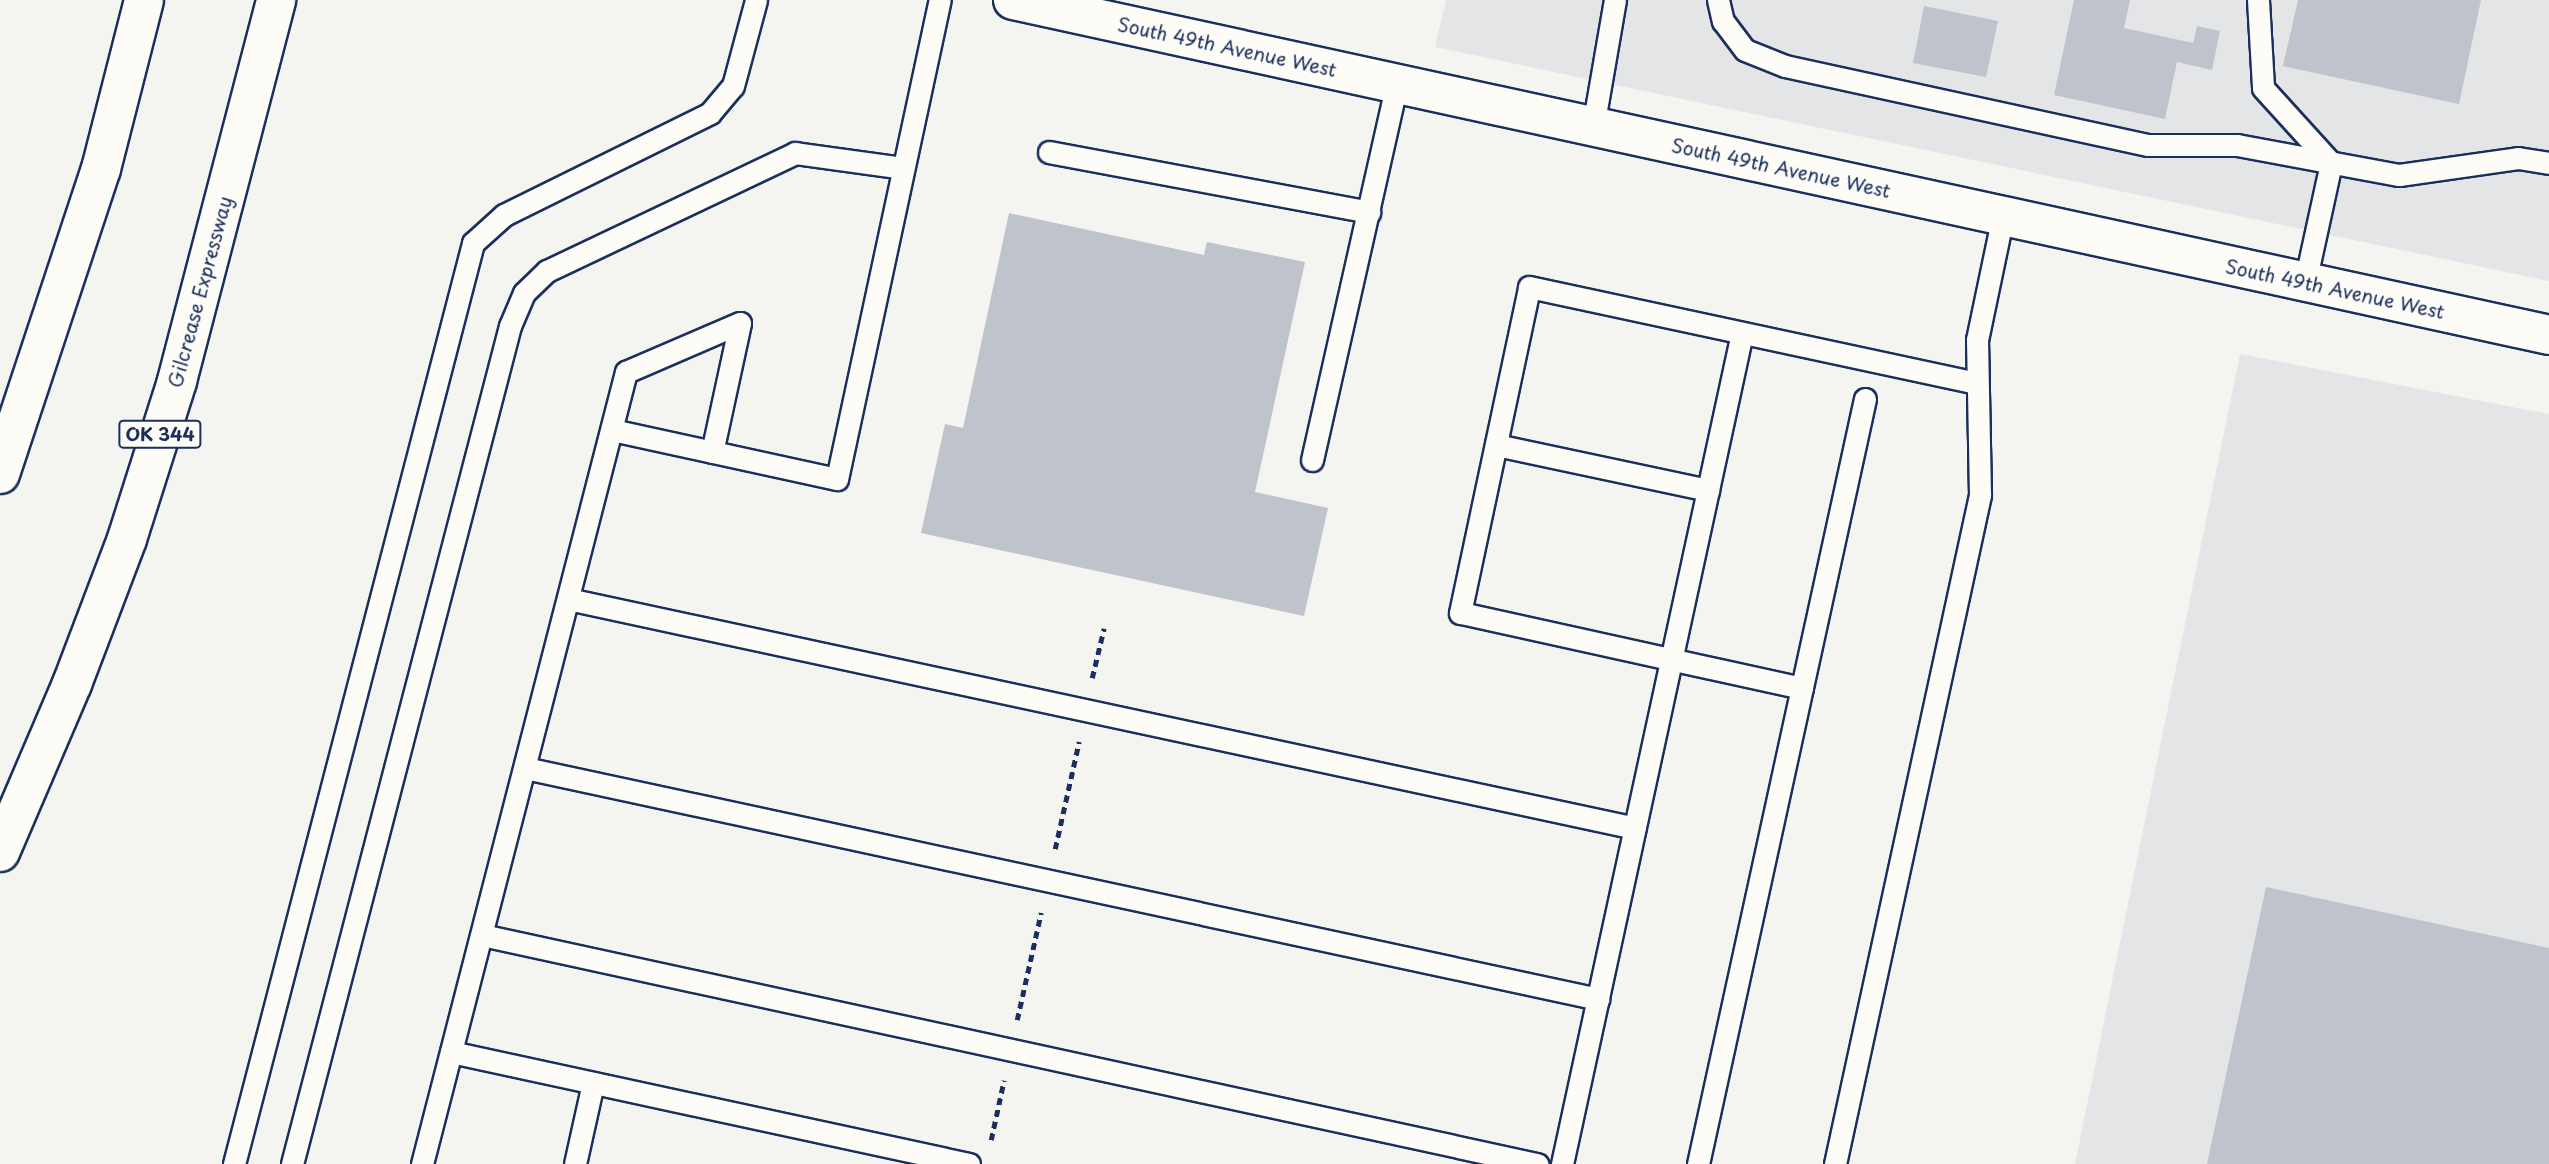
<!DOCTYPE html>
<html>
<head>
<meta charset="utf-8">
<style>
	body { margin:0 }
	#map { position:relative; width:2549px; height:1164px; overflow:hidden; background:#f4f4f1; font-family:"Playpen Sans",sans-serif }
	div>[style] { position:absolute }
	.built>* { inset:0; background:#e4e5e6 }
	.building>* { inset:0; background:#bfc3cc }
	.path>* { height:4.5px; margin-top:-2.25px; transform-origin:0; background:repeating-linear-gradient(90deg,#1b2f5e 0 7px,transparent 0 12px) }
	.roads { filter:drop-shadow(2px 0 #1b2f5e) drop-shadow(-2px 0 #1b2f5e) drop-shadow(0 2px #1b2f5e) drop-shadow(0 -2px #1b2f5e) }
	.lane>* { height:21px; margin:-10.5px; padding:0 10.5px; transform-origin:10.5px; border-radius:10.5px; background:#fdfcf7 }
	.secondary>* { height:38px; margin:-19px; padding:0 19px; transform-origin:19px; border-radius:19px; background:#fdfcf7 }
	.highway>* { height:38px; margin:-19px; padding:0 19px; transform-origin:19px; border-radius:19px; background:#fdfcf7 }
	span { translate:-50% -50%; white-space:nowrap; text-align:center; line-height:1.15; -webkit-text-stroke:7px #fdfcf7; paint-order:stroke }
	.shield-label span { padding:2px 5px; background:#fdfcf7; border:2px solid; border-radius:5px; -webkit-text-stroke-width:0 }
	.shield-label { font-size:18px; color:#1b2f5e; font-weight:700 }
	.street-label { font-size:19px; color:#1b2f5e }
</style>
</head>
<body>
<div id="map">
	<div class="built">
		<i style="clip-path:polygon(1446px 0,2549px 0,2549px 281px,1435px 47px)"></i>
		<i style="clip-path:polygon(2240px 354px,2549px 414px,2549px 1164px,2075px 1164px)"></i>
	</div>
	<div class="building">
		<i style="clip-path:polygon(2074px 0,2130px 0,2124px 28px,2193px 43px,2197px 26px,2220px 31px,2212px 70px,2177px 62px,2165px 119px,2054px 95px)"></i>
		<i style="clip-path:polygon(2298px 0,2481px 0,2459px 104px,2283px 66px)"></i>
		<i style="clip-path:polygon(1924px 6px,1998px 21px,1986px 77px,1913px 63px)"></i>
		<i style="clip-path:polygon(1009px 213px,1204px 255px,1207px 242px,1305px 262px,1255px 492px,1328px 508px,1304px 616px,921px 533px,945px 424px,963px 428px)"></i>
		<i style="clip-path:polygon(2266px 887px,2549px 948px,2549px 1164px,2207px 1164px)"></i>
	</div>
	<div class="path">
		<i style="left:1092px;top:678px;width:51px;rotate:-76.5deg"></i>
		<i style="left:1055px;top:849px;width:110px;rotate:-77.4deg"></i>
		<i style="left:1017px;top:1020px;width:110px;rotate:-77.4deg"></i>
		<i style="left:991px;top:1140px;width:61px;rotate:-77.8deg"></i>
	</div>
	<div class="roads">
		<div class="lane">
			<i style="left:1718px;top:0;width:22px;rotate:77deg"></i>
			<i style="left:1723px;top:21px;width:36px;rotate:53deg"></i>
			<i style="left:1745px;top:50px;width:43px;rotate:21.8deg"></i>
			<i style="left:1785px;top:66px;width:371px;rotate:12.3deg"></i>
			<i style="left:2148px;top:145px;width:89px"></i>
			<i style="left:2237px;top:145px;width:165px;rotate:10.5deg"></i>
			<i style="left:2399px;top:175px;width:120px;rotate:-8.1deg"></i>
			<i style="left:2518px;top:158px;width:31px;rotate:9deg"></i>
			<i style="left:2258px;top:0;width:88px;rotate:86.7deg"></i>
			<i style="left:2263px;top:88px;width:101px;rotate:47.8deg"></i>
			<i style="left:2331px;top:163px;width:122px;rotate:102.3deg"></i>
			<i style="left:1593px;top:127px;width:129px;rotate:-80.2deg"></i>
			<i style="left:1049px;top:152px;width:326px;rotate:10.6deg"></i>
			<i style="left:612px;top:430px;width:230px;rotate:12.3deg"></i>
			<i style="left:837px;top:479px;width:490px;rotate:-77.9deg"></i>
			<i style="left:1496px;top:445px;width:217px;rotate:12deg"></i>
			<i style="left:1312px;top:460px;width:385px;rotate:-77.3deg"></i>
			<i style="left:568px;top:599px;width:1091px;rotate:12.11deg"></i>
			<i style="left:1802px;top:688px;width:350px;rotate:-167.6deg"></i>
			<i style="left:1460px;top:613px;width:333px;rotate:-78deg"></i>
			<i style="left:1529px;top:287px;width:458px;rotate:12.1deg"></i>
			<i style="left:525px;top:768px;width:1098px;rotate:12.15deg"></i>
			<i style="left:482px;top:935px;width:1080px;rotate:12.25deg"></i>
			<i style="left:451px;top:1052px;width:530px;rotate:12.2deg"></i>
			<i style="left:234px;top:1164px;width:952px;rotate:-75.45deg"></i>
			<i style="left:473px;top:243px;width:42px;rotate:-42.1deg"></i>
			<i style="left:504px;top:215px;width:230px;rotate:-26.3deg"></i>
			<i style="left:710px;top:113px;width:35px;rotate:-50deg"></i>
			<i style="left:733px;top:86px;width:89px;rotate:-75deg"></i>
			<i style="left:292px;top:1164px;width:866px;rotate:-75.42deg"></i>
			<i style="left:510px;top:326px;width:36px;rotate:-67deg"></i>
			<i style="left:524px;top:293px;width:32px;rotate:-44deg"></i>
			<i style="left:547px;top:271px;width:275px;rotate:-25.4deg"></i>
			<i style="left:795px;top:153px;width:109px;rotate:7.9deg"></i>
			<i style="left:422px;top:1164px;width:818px;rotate:-75.56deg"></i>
			<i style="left:626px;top:372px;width:124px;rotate:-23.3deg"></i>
			<i style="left:740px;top:323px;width:132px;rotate:102.2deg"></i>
			<i style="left:575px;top:1164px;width:83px;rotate:-77.5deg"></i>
			<i style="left:1562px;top:1164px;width:850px;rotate:-77.78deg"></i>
			<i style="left:1698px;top:1164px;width:783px;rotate:-77.69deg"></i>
			<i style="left:1835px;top:1164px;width:685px;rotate:-77.77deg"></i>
			<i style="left:1980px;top:495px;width:155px;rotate:-91.1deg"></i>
			<i style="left:1977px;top:340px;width:127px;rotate:-78.2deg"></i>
		</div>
		<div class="secondary">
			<i style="left:1013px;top:0;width:1572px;rotate:12.3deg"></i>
		</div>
		<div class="highway">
			<i style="left:0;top:474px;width:321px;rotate:-71.7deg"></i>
			<i style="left:101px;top:169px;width:174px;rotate:-75.7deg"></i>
			<i style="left:0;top:852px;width:183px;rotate:-66.8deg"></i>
			<i style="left:72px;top:684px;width:155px;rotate:-69.2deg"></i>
			<i style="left:127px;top:539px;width:166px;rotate:-72.4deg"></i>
			<i style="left:177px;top:381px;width:394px;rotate:-75.4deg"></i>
		</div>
	</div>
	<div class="shield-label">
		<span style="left:160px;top:434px">OK 344</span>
	</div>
	<div class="street-label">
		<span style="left:1227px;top:47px;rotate:12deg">South 49th Avenue West</span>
		<span style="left:1781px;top:168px;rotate:12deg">South 49th Avenue West</span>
		<span style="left:2335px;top:289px;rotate:12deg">South 49th Avenue West</span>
		<span style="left:200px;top:292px;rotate:-75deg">Gilcrease Expressway</span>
	</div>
</div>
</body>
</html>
